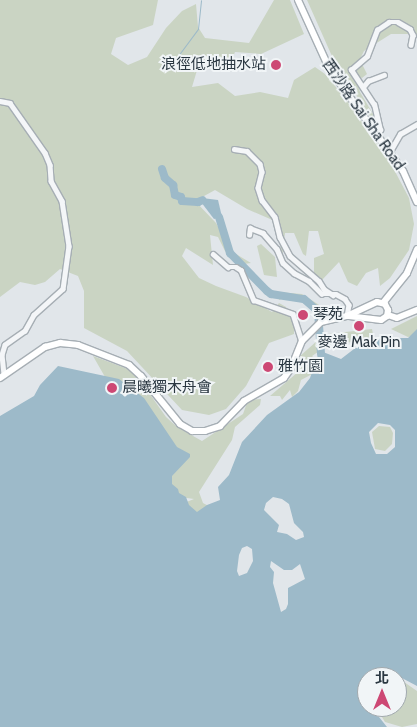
<!DOCTYPE html>
<html>
<head>
<meta charset="utf-8">
<style>
	body { margin:0 }
	#map { position:relative; width:417px; height:727px; overflow:hidden; background:#e1e6ea; font-family:Cabin,"Noto Sans TC",sans-serif }
	div>[style] { position:absolute }
	.green>* { inset:0; background:#cad4c3 }
	.water>* { inset:0; background:#9dbac9 }
	.stream>* { height:1px; margin:-0.5px; padding:0 0.5px; transform-origin:0.5px; border-radius:0.5px; background:#9dbac9 }
	.river>* { height:8px; margin:-4px; padding:0 4px; transform-origin:4px; border-radius:4px; background:#9dbac9 }
	.roads { filter:drop-shadow(1px 0 #a6aeb4) drop-shadow(-1px 0 #a6aeb4) drop-shadow(0 1px #a6aeb4) drop-shadow(0 -1px #a6aeb4) }
	.street>* { height:4.5px; margin:-2.25px; padding:0 2.25px; transform-origin:2.25px; border-radius:2.25px; background:#f4f6f8 }
	.secondary>* { height:6px; margin:-3px; padding:0 3px; transform-origin:3px; border-radius:3px; background:#fff }
	.dots>* { width:14px; height:14px; translate:-50% -50%; box-sizing:border-box; border:2px solid #f1f5f7; border-radius:50% }
	span { translate:-50% -50%; white-space:nowrap; text-align:center; line-height:1.15; -webkit-text-stroke:4px #f1f5f7; paint-order:stroke }
	.poi-label { font-size:15px; color:#2a3741 }
	.right { translate:-100% -50%; text-align:right }
	.left { translate:0 -50%; text-align:left }
	.street-label { font-size:15px; color:#2a3741 }
	.north { position:absolute; left:357px; top:667px; width:50px; height:50px; box-sizing:border-box; background:#f1f5f7; border:1px solid #a1a9ae; border-radius:50%; rotate:0deg; font-size:14px; font-weight:700; line-height:20px; text-align:center; color:#2a3741 }
	.north::after { content:''; display:block; margin:auto; width:18px; height:22px; background:#cd4874; clip-path:polygon(50% 0,100% 100%,50% 72%,0 100%) }
</style>
</head>
<body>
<div id="map">
	<div class="green">
		<i style="clip-path:polygon(0 0,158px 0,153px 25px,116px 38px,111px 54px,128px 65px,147px 57px,166px 28px,182px 11px,196px 4px,198px 27px,205px 38px,249px 43px,274px 0,290px 0,304px 34px,261px 54px,235px 52px,231px 62px,198px 67px,192px 87px,218px 83px,235px 96px,260px 92px,288px 98px,294px 80px,315px 67px,325px 74px,351px 105px,389px 160px,409px 198px,414px 224px,409px 250px,390px 278px,380px 286px,378px 268px,366px 273px,357px 286px,348px 282px,339px 262px,322px 280px,314px 274px,314px 258px,324px 254px,318px 231px,309px 231px,306px 256px,303px 254px,294px 233px,285px 233px,282px 258px,277px 222px,247px 209px,215px 190px,195px 201px,216px 223px,231px 251px,251px 263px,237px 265px,225px 251px,218px 237px,210px 235px,213px 265px,186px 248px,182px 256px,199px 278px,216px 286px,246px 297px,272px 312px,279px 303px,286px 307px,294px 320px,294px 334px,269px 343px,246px 386px,226px 409px,209px 415px,182px 410px,127px 351px,84px 328px,84px 291px,78px 276px,60px 269px,45px 282px,35px 285px,20px 282px,0 297px)"></i>
		<i style="clip-path:polygon(307px 0,417px 0,417px 34px,391px 34px,364px 51px,358px 63px,363px 66px,367px 74px,362px 78px,355px 75px,360px 92px,376px 119px,374px 122px,335px 63px)"></i>
		<i style="clip-path:polygon(261px 244px,275px 257px,277px 277px,264px 275px,257px 246px)"></i>
		<i style="clip-path:polygon(278px 292px,302px 294px,327px 310px,318px 319px,306px 301px,286px 297px,279px 300px)"></i>
		<i style="clip-path:polygon(417px 316px,417px 335px,408px 337px,391px 329px)"></i>
		<i style="clip-path:polygon(372px 329px,374px 339px,328px 345px,312px 356px,315px 359px,316px 372px,301px 380px,298px 391px,292px 397px,290px 390px,282px 400px,280px 396px,270px 396px,298px 372px,299px 357px,318px 340px,328px 334px)"></i>
		<i style="clip-path:polygon(93px 356px,128px 369px,142px 383px,166px 417px,177px 427px,202px 441px,243px 414px,248px 400px,261px 399px,260px 405px,235px 427px,232px 440px,199px 492px,203px 503px,214px 509px,201px 517px,184px 512px,179px 505px,194px 499px,180px 497px,167px 485px)"></i>
		<i style="clip-path:polygon(379px 426px,390px 427px,393px 433px,392px 444px,385px 451px,375px 449px,372px 432px)"></i>
		<i style="clip-path:polygon(397px 681px,404px 682px,417px 691px,417px 724px,402px 727px,385px 722px,376px 707px,397px 707px)"></i>
	</div>
	<div class="water">
		<i style="clip-path:polygon(202px 198px,218px 200px,222px 217px,214px 219px,201px 202px)"></i>
		<i style="clip-path:polygon(evenodd,417px 329px,417px 686px,400px 677px,367px 677px,367px 707px,371px 707px,387px 727px,0 727px,0 416px,34px 396px,40px 385px,58px 366px,119px 379px,144px 398px,177px 447px,190px 454px,190px 457px,172px 476px,172px 484px,178px 489px,179px 493px,186px 497px,189px 505px,197px 512px,207px 505px,220px 500px,218px 487px,229px 475px,242px 442px,267px 415px,299px 392px,310px 378px,317px 357px,323px 352px,341px 359px,354px 349px,368px 343px,373px 338px,408px 338px,417px 329px,378px 423px,390px 425px,395px 430px,395px 447px,387px 454px,376px 454px,371px 443px,369px 432px,378px 423px,417px 329px,273px 497px,282px 499px,289px 504px,294px 523px,303px 532px,304px 537px,296px 540px,287px 534px,277px 532px,279px 525px,264px 510px,266px 503px,273px 497px,417px 329px,247px 546px,252px 549px,253px 561px,247px 573px,239px 576px,237px 571px,239px 555px,242px 548px,247px 546px,417px 329px,271px 561px,284px 570px,292px 570px,300px 564px,305px 579px,288px 588px,288px 604px,286px 609px,281px 612px,273px 583px,274px 572px,270px 567px,271px 561px)"></i>
	</div>
	<div class="stream">
		<i style="left:169px;top:68px;width:49px;rotate:-53.4deg"></i>
		<i style="left:198px;top:29px;width:29px;rotate:-84deg"></i>
	</div>
	<div class="river">
		<i style="left:162px;top:169px;width:9px;rotate:72deg"></i>
		<i style="left:165px;top:178px;width:11px;rotate:41deg"></i>
		<i style="left:173px;top:185px;width:10px;rotate:79deg"></i>
		<i style="left:175px;top:195px;width:6px;rotate:18deg"></i>
		<i style="left:181px;top:197px;width:4px;rotate:76deg"></i>
		<i style="left:182px;top:201px;width:16px;rotate:4deg"></i>
		<i style="left:198px;top:202px;width:5px;rotate:-22deg"></i>
		<i style="left:219px;top:217px;width:38px;rotate:73deg"></i>
		<i style="left:230px;top:253px;width:53px;rotate:45.8deg"></i>
		<i style="left:267px;top:291px;width:5px;rotate:37deg"></i>
		<i style="left:271px;top:294px;width:33px;rotate:9deg"></i>
		<i style="left:304px;top:299px;width:18px;rotate:41deg"></i>
		<i style="left:318px;top:311px;width:43px;rotate:86deg"></i>
	</div>
	<div class="roads">
		<div class="street">
			<i style="left:363px;top:87px;width:8px;rotate:-50deg"></i>
			<i style="left:368px;top:81px;width:17px;rotate:-21deg"></i>
			<i style="left:0;top:101px;width:10px;rotate:11deg"></i>
			<i style="left:10px;top:103px;width:61px;rotate:55deg"></i>
			<i style="left:45px;top:153px;width:13px;rotate:67deg"></i>
			<i style="left:50px;top:165px;width:16px;rotate:86deg"></i>
			<i style="left:51px;top:181px;width:23px;rotate:61deg"></i>
			<i style="left:62px;top:201px;width:46px;rotate:81.2deg"></i>
			<i style="left:69px;top:246px;width:43px;rotate:97.9deg"></i>
			<i style="left:63px;top:289px;width:39px;rotate:138deg"></i>
			<i style="left:34px;top:315px;width:18px;rotate:119deg"></i>
			<i style="left:25px;top:331px;width:24px;rotate:145deg"></i>
			<i style="left:5px;top:345px;width:10px;rotate:107deg"></i>
			<i style="left:2px;top:355px;width:19px;rotate:84deg"></i>
			<i style="left:376px;top:134px;width:6px;rotate:-45deg"></i>
			<i style="left:380px;top:130px;width:26px;rotate:-103deg"></i>
			<i style="left:374px;top:105px;width:42px;rotate:-123.3deg"></i>
			<i style="left:351px;top:70px;width:21px;rotate:-41deg"></i>
			<i style="left:367px;top:56px;width:28px;rotate:-69deg"></i>
			<i style="left:377px;top:30px;width:14px;rotate:-34deg"></i>
			<i style="left:389px;top:22px;width:9px"></i>
			<i style="left:398px;top:22px;width:14px;rotate:30deg"></i>
			<i style="left:410px;top:29px;width:7px;rotate:63deg"></i>
			<i style="left:413px;top:35px;width:10px;rotate:101deg"></i>
			<i style="left:234px;top:149px;width:13px;rotate:9deg"></i>
			<i style="left:247px;top:151px;width:18px;rotate:45deg"></i>
			<i style="left:260px;top:164px;width:8px;rotate:76deg"></i>
			<i style="left:262px;top:172px;width:16px;rotate:104deg"></i>
			<i style="left:258px;top:188px;width:13px;rotate:72deg"></i>
			<i style="left:262px;top:200px;width:21px;rotate:53deg"></i>
			<i style="left:275px;top:217px;width:21px;rotate:76deg"></i>
			<i style="left:280px;top:237px;width:21px;rotate:62deg"></i>
			<i style="left:290px;top:256px;width:38px;rotate:41deg"></i>
			<i style="left:319px;top:281px;width:9px;rotate:58deg"></i>
			<i style="left:324px;top:289px;width:11px;rotate:34deg"></i>
			<i style="left:389px;top:153px;width:22px;rotate:-60deg"></i>
			<i style="left:400px;top:134px;width:20px;rotate:-30deg"></i>
			<i style="left:249px;top:235px;width:7px;rotate:-82deg"></i>
			<i style="left:250px;top:228px;width:14px;rotate:21deg"></i>
			<i style="left:263px;top:233px;width:21px;rotate:49deg"></i>
			<i style="left:277px;top:249px;width:15px;rotate:67deg"></i>
			<i style="left:283px;top:263px;width:15px;rotate:42deg"></i>
			<i style="left:294px;top:273px;width:17px;rotate:28deg"></i>
			<i style="left:309px;top:281px;width:18px;rotate:45deg"></i>
			<i style="left:322px;top:294px;width:14px"></i>
			<i style="left:336px;top:294px;width:10px;rotate:29deg"></i>
			<i style="left:345px;top:299px;width:7px;rotate:56deg"></i>
			<i style="left:349px;top:305px;width:11px;rotate:100deg"></i>
			<i style="left:213px;top:254px;width:20px;rotate:41deg"></i>
			<i style="left:228px;top:267px;width:8px"></i>
			<i style="left:236px;top:267px;width:6px;rotate:31deg"></i>
			<i style="left:241px;top:270px;width:33px;rotate:67deg"></i>
			<i style="left:254px;top:300px;width:41px;rotate:19.7deg"></i>
			<i style="left:293px;top:314px;width:28px;rotate:72deg"></i>
		</div>
		<div class="secondary">
			<i style="left:298px;top:0;width:75px;rotate:65.5deg"></i>
			<i style="left:329px;top:68px;width:127px;rotate:54.3deg"></i>
			<i style="left:403px;top:171px;width:34px;rotate:66deg"></i>
			<i style="left:383px;top:303px;width:38px;rotate:-51deg"></i>
			<i style="left:407px;top:273px;width:26px;rotate:-67deg"></i>
			<i style="left:388px;top:315px;width:9px;rotate:18deg"></i>
			<i style="left:397px;top:318px;width:22px;rotate:-22deg"></i>
			<i style="left:0;top:378px;width:55px;rotate:-34.6deg"></i>
			<i style="left:45px;top:347px;width:16px;rotate:-15deg"></i>
			<i style="left:60px;top:343px;width:18px;rotate:6deg"></i>
			<i style="left:78px;top:345px;width:55px;rotate:21.4deg"></i>
			<i style="left:129px;top:365px;width:16px;rotate:43deg"></i>
			<i style="left:141px;top:376px;width:62px;rotate:50.9deg"></i>
			<i style="left:180px;top:424px;width:14px;rotate:30deg"></i>
			<i style="left:192px;top:431px;width:13px"></i>
			<i style="left:205px;top:431px;width:16px;rotate:-18deg"></i>
			<i style="left:220px;top:426px;width:35px;rotate:-46deg"></i>
			<i style="left:244px;top:401px;width:46px;rotate:-29.9deg"></i>
			<i style="left:284px;top:378px;width:12px;rotate:-55deg"></i>
			<i style="left:291px;top:368px;width:29px;rotate:-68deg"></i>
			<i style="left:302px;top:341px;width:27px;rotate:-45deg"></i>
			<i style="left:321px;top:322px;width:27px;rotate:-13deg"></i>
			<i style="left:347px;top:316px;width:33px;rotate:-25deg"></i>
			<i style="left:377px;top:302px;width:8px;rotate:14deg"></i>
			<i style="left:385px;top:304px;width:7px;rotate:63deg"></i>
			<i style="left:388px;top:310px;width:6px;rotate:99deg"></i>
			<i style="left:387px;top:316px;width:7px;rotate:146deg"></i>
			<i style="left:381px;top:320px;width:34px;rotate:-173deg"></i>
		</div>
	</div>
	<div class="dots">
		<i style="left:276px;top:65px;background:#cd4874"></i>
		<i style="left:303px;top:315px;background:#cd4874"></i>
		<i style="left:359px;top:326px;background:#cd4874"></i>
		<i style="left:268px;top:367px;background:#cd4874"></i>
		<i style="left:112px;top:388px;background:#cd4874"></i>
	</div>
	<div class="poi-label">
		<span class="right" style="left:266px;top:65px">浪徑低地抽水站</span>
		<span class="left" style="left:313px;top:315px">琴苑</span>
		<span style="left:359px;top:343px">麥邊 Mak Pin</span>
		<span class="left" style="left:278px;top:367px">雅竹園</span>
		<span class="left" style="left:122px;top:388px">晨曦獨木舟會</span>
	</div>
	<div class="street-label">
		<span style="left:363px;top:115px;rotate:55deg">西沙路 Sai Sha Road</span>
	</div>
	<div class="north">北</div>
</div>
</body>
</html>
